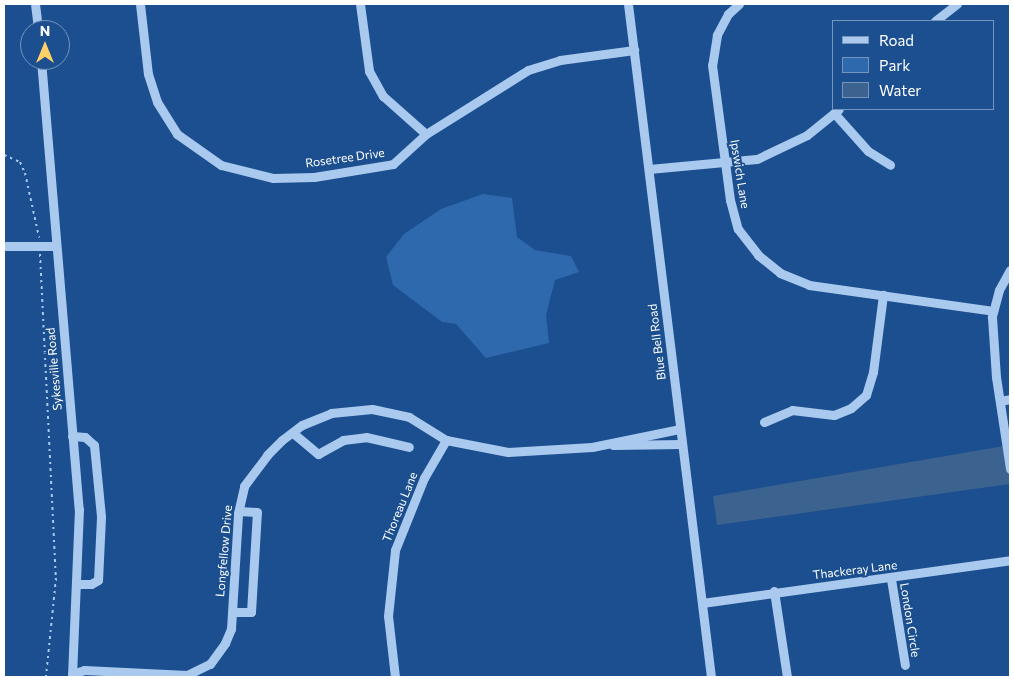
<!DOCTYPE html>
<html>
<head>
<meta charset="utf-8">
<style>
	body { margin:0 }
	#map { position:relative; width:1014px; height:681px; overflow:hidden; background:#1b4f8f; font-family:Commissioner,sans-serif }
	div>[style] { position:absolute }
	.green>* { inset:0; background:#2e69ad }
	.water>* { inset:0; background:#3c6290 }
	.path>* { height:2px; margin-top:-1px; transform-origin:0; background:repeating-linear-gradient(90deg,#a9c9ee 0 2.5px,transparent 0 6.5px) }
	.minor>* { height:9px; margin:-4.5px; padding:0 4.5px; transform-origin:4.5px; border-radius:4.5px; background:#a9c9ee }
	span { translate:-50% -50%; white-space:nowrap; text-align:center; line-height:1.15; -webkit-text-stroke:4px #1b4f8f; paint-order:stroke }
	.street-label { font-size:12px; color:#fff }
	.frame { position:absolute; inset:0; border:5px solid #fff; pointer-events:none }
	.legend { position:absolute; left:832px; top:20px; width:162px; height:90px; box-sizing:border-box; background:#1b4f8f; border:1px solid #7695bc; margin:0; padding:6px 9px; list-style:none; font-size:15px; color:#fff }
	.legend li { display:flex; align-items:center; gap:10px; height:25px }
	.legend b { width:25px; border:1px solid #7695bc }
	.north { position:absolute; left:20px; top:20px; width:50px; height:50px; box-sizing:border-box; background:#1b4f8f; border:1px solid #7695bc; border-radius:50%; rotate:0deg; font-size:14px; font-weight:700; line-height:20px; text-align:center; color:#fff }
	.north::after { content:''; display:block; margin:auto; width:18px; height:22px; background:#ffd166; clip-path:polygon(50% 0,100% 100%,50% 72%,0 100%) }
</style>
</head>
<body>
<div id="map">
	<div class="green">
		<i style="clip-path:polygon(483px 194px,512px 198px,517px 237px,535px 250px,571px 256px,579px 272px,555px 280px,546px 315px,549px 343px,486px 358px,456px 324px,442px 322px,393px 285px,386px 257px,404px 234px,441px 209px)"></i>
	</div>
	<div class="water">
		<i style="clip-path:polygon(1010px 445px,1010px 484px,717px 525px,713px 496px)"></i>
	</div>
	<div class="path">
		<i style="left:4px;top:155px;width:17px;rotate:24deg"></i>
		<i style="left:20px;top:162px;width:12px;rotate:66deg"></i>
		<i style="left:25px;top:173px;width:66px;rotate:77.7deg"></i>
		<i style="left:40px;top:254px;width:324px;rotate:87.2deg"></i>
		<i style="left:56px;top:578px;width:100px;rotate:95.8deg"></i>
	</div>
	<div class="minor">
		<i style="left:35px;top:4px;width:26px;rotate:83deg"></i>
		<i style="left:140px;top:4px;width:70px;rotate:83.5deg"></i>
		<i style="left:148px;top:74px;width:29px;rotate:72deg"></i>
		<i style="left:157px;top:102px;width:38px;rotate:58deg"></i>
		<i style="left:177px;top:134px;width:54px;rotate:35.2deg"></i>
		<i style="left:221px;top:165px;width:54px;rotate:14deg"></i>
		<i style="left:273px;top:178px;width:41px;rotate:-1.4deg"></i>
		<i style="left:314px;top:177px;width:80px;rotate:-9.3deg"></i>
		<i style="left:393px;top:164px;width:45px;rotate:-42.3deg"></i>
		<i style="left:426px;top:134px;width:120px;rotate:-32.1deg"></i>
		<i style="left:528px;top:70px;width:34px;rotate:-17deg"></i>
		<i style="left:560px;top:60px;width:75px;rotate:-7.7deg"></i>
		<i style="left:360px;top:4px;width:68px;rotate:82.3deg"></i>
		<i style="left:369px;top:71px;width:29px;rotate:61deg"></i>
		<i style="left:383px;top:96px;width:57px;rotate:41.5deg"></i>
		<i style="left:628px;top:4px;width:678px;rotate:82.97deg"></i>
		<i style="left:739px;top:4px;width:15px;rotate:138deg"></i>
		<i style="left:728px;top:14px;width:24px;rotate:118deg"></i>
		<i style="left:717px;top:35px;width:30px;rotate:99deg"></i>
		<i style="left:712px;top:65px;width:136px;rotate:82.4deg"></i>
		<i style="left:730px;top:200px;width:30px;rotate:75deg"></i>
		<i style="left:738px;top:229px;width:33px;rotate:52deg"></i>
		<i style="left:758px;top:255px;width:28px;rotate:39deg"></i>
		<i style="left:780px;top:273px;width:31px;rotate:22deg"></i>
		<i style="left:809px;top:285px;width:186px;rotate:8deg"></i>
		<i style="left:935px;top:21px;width:28px;rotate:-38deg"></i>
		<i style="left:41px;top:60px;width:451px;rotate:85.2deg"></i>
		<i style="left:79px;top:509px;width:168px;rotate:92.4deg"></i>
		<i style="left:834px;top:113px;width:51px;rotate:48.2deg"></i>
		<i style="left:868px;top:151px;width:26px;rotate:32deg"></i>
		<i style="left:649px;top:169px;width:108px;rotate:-5.3deg"></i>
		<i style="left:757px;top:159px;width:55px;rotate:-25.6deg"></i>
		<i style="left:807px;top:135px;width:41px;rotate:-39.1deg"></i>
		<i style="left:4px;top:246px;width:52px"></i>
		<i style="left:1010px;top:270px;width:23px;rotate:119deg"></i>
		<i style="left:999px;top:290px;width:28px;rotate:105deg"></i>
		<i style="left:992px;top:317px;width:60px;rotate:86.2deg"></i>
		<i style="left:996px;top:377px;width:93px;rotate:81.3deg"></i>
		<i style="left:1000px;top:401px;width:10px;rotate:-11deg"></i>
		<i style="left:764px;top:422px;width:30px;rotate:-23deg"></i>
		<i style="left:792px;top:410px;width:42px;rotate:6.8deg"></i>
		<i style="left:834px;top:415px;width:18px;rotate:-22deg"></i>
		<i style="left:851px;top:408px;width:20px;rotate:-41deg"></i>
		<i style="left:866px;top:395px;width:24px;rotate:-73deg"></i>
		<i style="left:873px;top:372px;width:78px;rotate:-82.6deg"></i>
		<i style="left:293px;top:433px;width:33px;rotate:40deg"></i>
		<i style="left:318px;top:454px;width:29px;rotate:-29deg"></i>
		<i style="left:343px;top:440px;width:23px;rotate:-7deg"></i>
		<i style="left:366px;top:437px;width:44px;rotate:13.1deg"></i>
		<i style="left:72px;top:436px;width:13px;rotate:4deg"></i>
		<i style="left:85px;top:437px;width:12px;rotate:42deg"></i>
		<i style="left:94px;top:445px;width:72px;rotate:84.4deg"></i>
		<i style="left:101px;top:517px;width:63px;rotate:92.7deg"></i>
		<i style="left:98px;top:580px;width:8px;rotate:150deg"></i>
		<i style="left:91px;top:584px;width:14px;rotate:180deg"></i>
		<i style="left:613px;top:445px;width:69px;rotate:-0.8deg"></i>
		<i style="left:891px;top:579px;width:87px;rotate:80.8deg"></i>
		<i style="left:774px;top:591px;width:87px;rotate:81.4deg"></i>
		<i style="left:702px;top:603px;width:311px;rotate:-7.9deg"></i>
		<i style="left:233px;top:612px;width:18px"></i>
		<i style="left:251px;top:612px;width:100px;rotate:-86.6deg"></i>
		<i style="left:257px;top:512px;width:18px;rotate:-177deg"></i>
		<i style="left:72px;top:674px;width:13px;rotate:-18deg"></i>
		<i style="left:84px;top:670px;width:103px;rotate:2.8deg"></i>
		<i style="left:187px;top:675px;width:25px;rotate:-26deg"></i>
		<i style="left:210px;top:664px;width:26px;rotate:-54deg"></i>
		<i style="left:225px;top:643px;width:15px;rotate:-67deg"></i>
		<i style="left:231px;top:629px;width:116px;rotate:-86.5deg"></i>
		<i style="left:238px;top:513px;width:28px;rotate:-77deg"></i>
		<i style="left:244px;top:486px;width:39px;rotate:-53deg"></i>
		<i style="left:267px;top:455px;width:21px;rotate:-45deg"></i>
		<i style="left:282px;top:440px;width:25px;rotate:-37deg"></i>
		<i style="left:302px;top:425px;width:31px;rotate:-22deg"></i>
		<i style="left:331px;top:413px;width:41px;rotate:-5.6deg"></i>
		<i style="left:372px;top:409px;width:38px;rotate:12deg"></i>
		<i style="left:409px;top:417px;width:44px;rotate:31.9deg"></i>
		<i style="left:446px;top:440px;width:63px;rotate:11deg"></i>
		<i style="left:508px;top:452px;width:84px;rotate:-3.4deg"></i>
		<i style="left:592px;top:447px;width:90px;rotate:-11.6deg"></i>
		<i style="left:395px;top:677px;width:61px;rotate:-96.5deg"></i>
		<i style="left:388px;top:616px;width:66px;rotate:-83.9deg"></i>
		<i style="left:395px;top:550px;width:78px;rotate:-68.1deg"></i>
		<i style="left:424px;top:478px;width:44px;rotate:-59.9deg"></i>
	</div>
	<div class="street-label">
		<span style="left:345px;top:158px;rotate:-8deg">Rosetree Drive</span>
		<span style="left:740px;top:174px;rotate:81deg">Ipswich Lane</span>
		<span style="left:657px;top:342px;rotate:-97deg">Blue Bell Road</span>
		<span style="left:54px;top:369px;rotate:-95deg">Sykesville Road</span>
		<span style="left:400px;top:507px;rotate:-68deg">Thoreau Lane</span>
		<span style="left:224px;top:551px;rotate:-85deg">Longfellow Drive</span>
		<span style="left:855px;top:570px;rotate:-7deg">Thackeray Lane</span>
		<span style="left:910px;top:620px;rotate:81deg">London Circle</span>
	</div>
	<div class="frame"></div>
	<ul class="legend">
	<li><b style="height:6px;background:#a9c9ee"></b>Road</li>
	<li><b style="height:14px;background:#2e69ad"></b>Park</li>
	<li><b style="height:14px;background:#3c6290"></b>Water</li>
	</ul>
	<div class="north">N</div>
</div>
</body>
</html>
